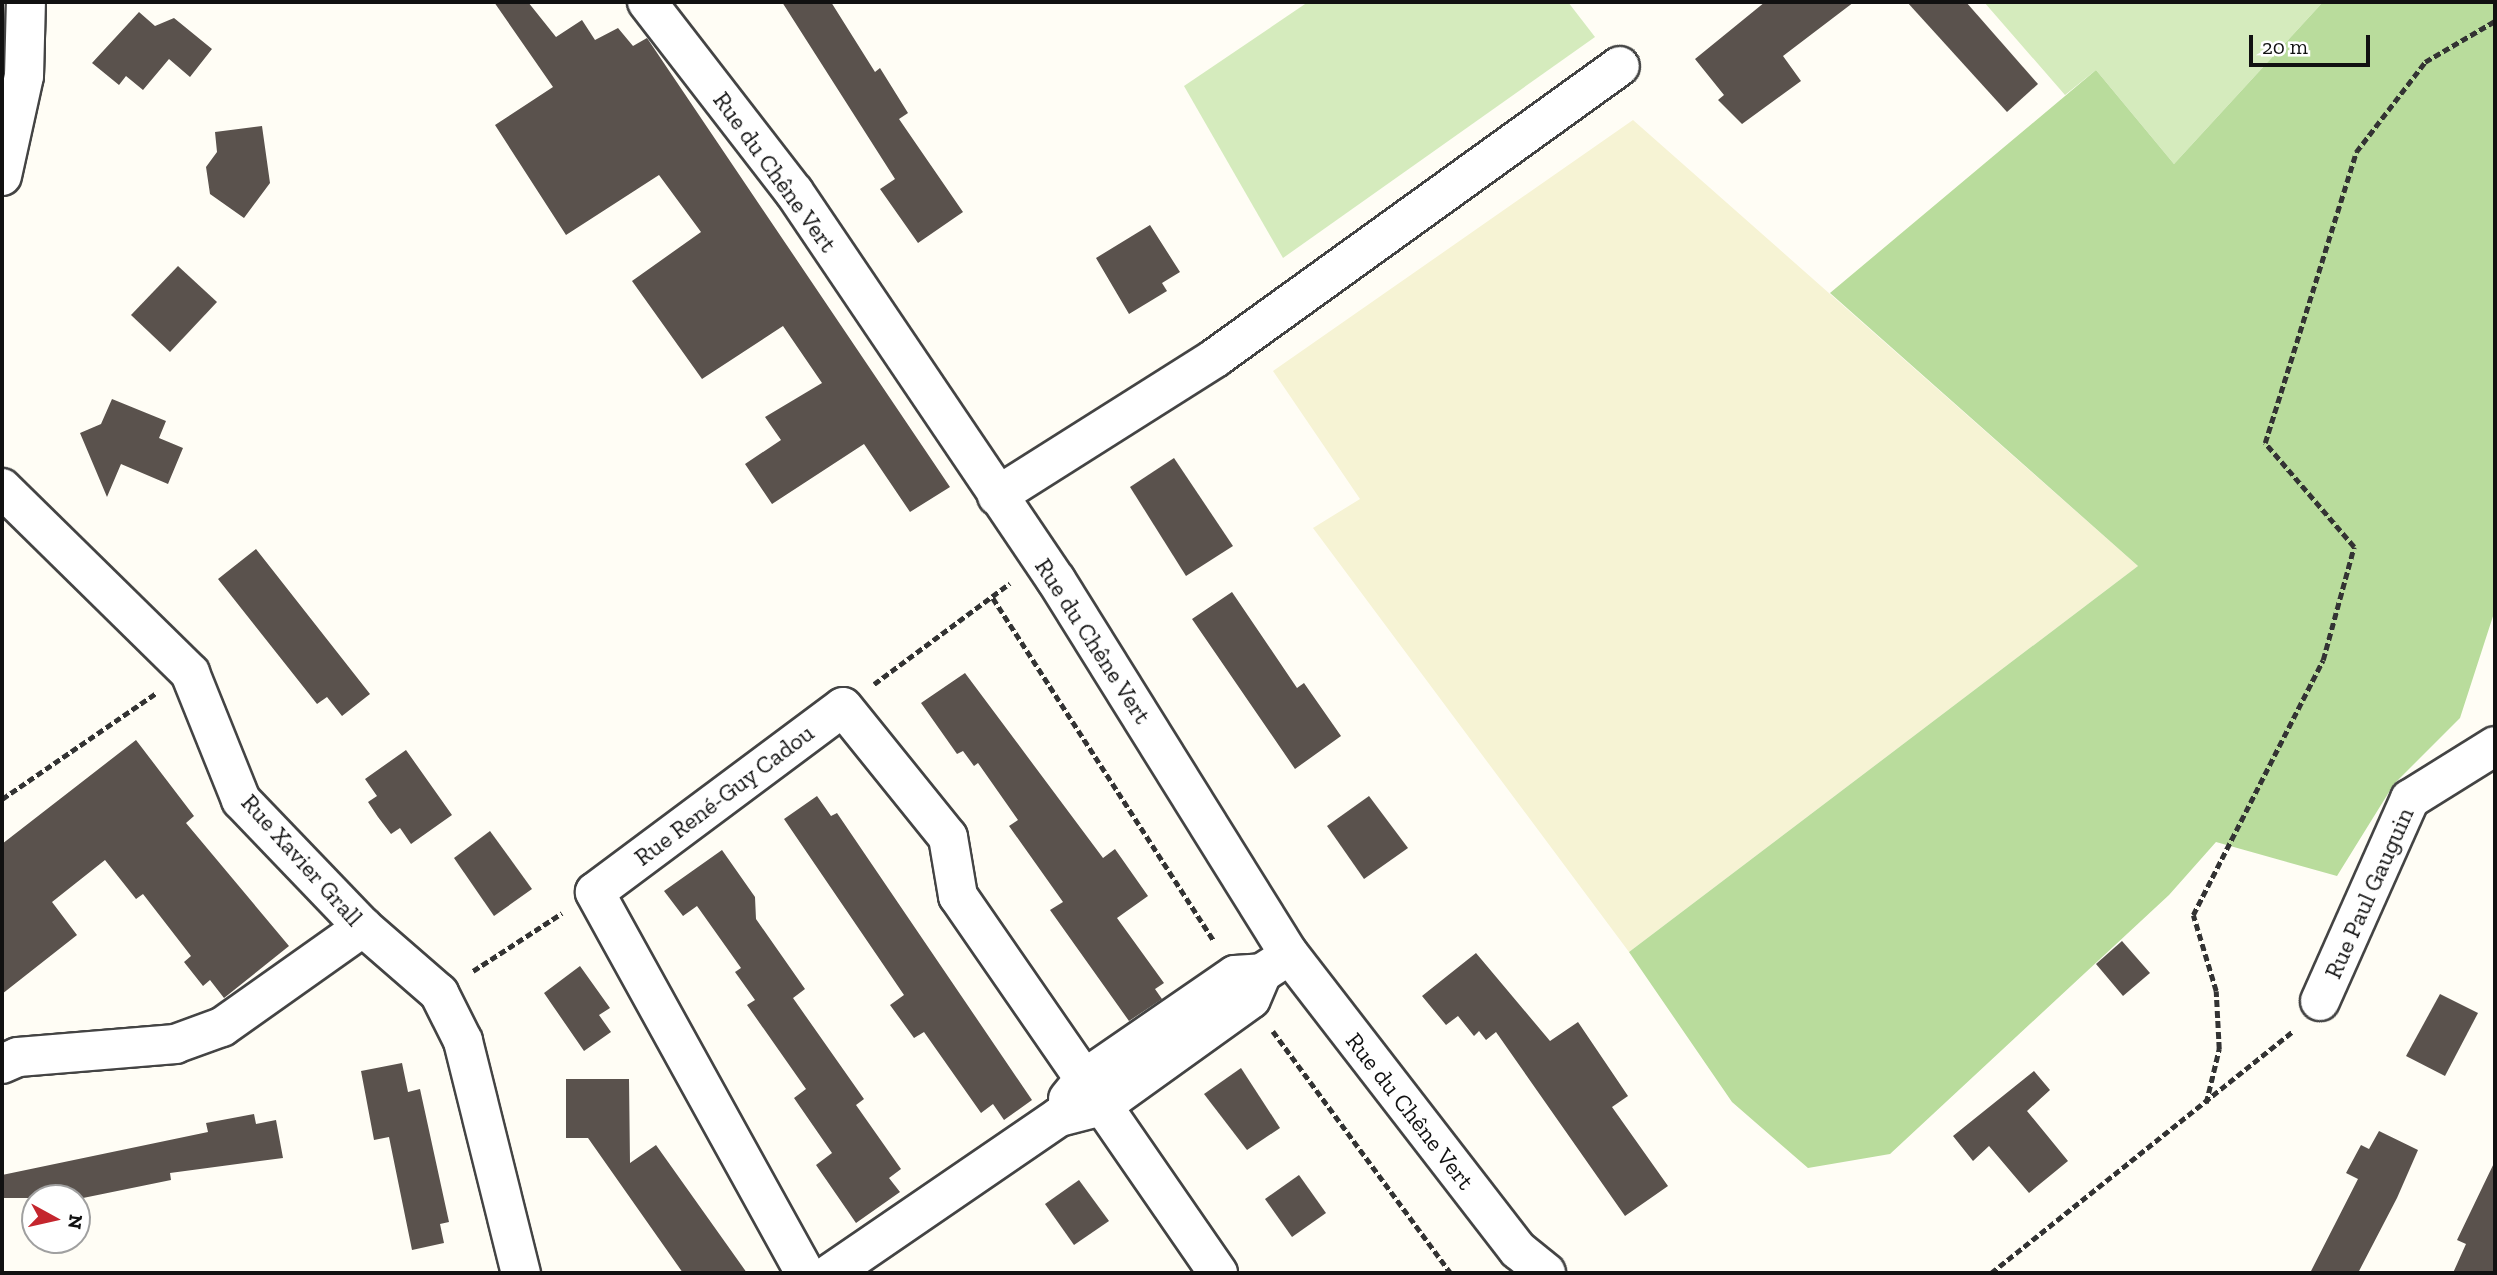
<!DOCTYPE html>
<html>
<head>
<meta charset="utf-8">
<style>
	body { margin:0 }
	#map { position:relative; width:2497px; height:1275px; overflow:hidden; background:#fffdf5; font-family:"Zilla Slab",serif }
	div>[style] { position:absolute }
	.farmland>* { inset:0; background:#f6f3d4 }
	.green>* { inset:0; background:#d5ebbd }
	.forest>* { inset:0; background:#b9dc9c }
	.building>* { inset:0; background:#5a524d }
	.path>* { height:4.5px; margin-top:-2.25px; transform-origin:0; background:repeating-linear-gradient(90deg,#333 0 7px,transparent 0 10.5px) }
	.roads { filter:drop-shadow(2px 0 #444) drop-shadow(-2px 0 #444) drop-shadow(0 2px #444) drop-shadow(0 -2px #444) }
	.minor>* { height:38px; margin:-19px; padding:0 19px; transform-origin:19px; border-radius:19px; background:#fff }
	span { translate:-50% -50%; white-space:nowrap; text-align:center; line-height:1.15; -webkit-text-stroke:7px #fff; paint-order:stroke }
	.street-label { font-size:24px; color:#111 }
	.frame { position:absolute; inset:0; border:4px solid #111; pointer-events:none }
	.north { position:absolute; left:21px; top:1184px; width:70px; height:70px; box-sizing:border-box; background:#fff; border:2px solid #a0a0a0; border-radius:50%; rotate:98deg; font-size:19px; font-weight:700; line-height:28px; text-align:center; color:#111 }
	.north::after { content:''; display:block; margin:auto; width:24px; height:32px; background:#c4262e; clip-path:polygon(50% 0,100% 100%,50% 72%,0 100%) }
	.scale { position:absolute; left:2249px; top:35px; width:121px; height:32px; box-sizing:border-box; border:4px solid #111; border-top:0; padding-left:9px; font-size:21px; line-height:24px; white-space:nowrap; color:#111; -webkit-text-stroke:5px #fff; paint-order:stroke }
</style>
</head>
<body>
<div id="map">
	<div class="farmland">
		<i style="clip-path:polygon(1633px 120px,2138px 566px,1629px 952px,1313px 528px,1360px 499px,1273px 371px)"></i>
	</div>
	<div class="green">
		<i style="clip-path:polygon(1308px 2px,1568px 2px,1595px 37px,1283px 258px,1184px 86px)"></i>
		<i style="clip-path:polygon(1984px 2px,2323px 2px,2174px 164px,2096px 70px,2065px 95px)"></i>
	</div>
	<div class="forest">
		<i style="clip-path:polygon(2323px 2px,2495px 2px,2495px 610px,2460px 718px,2394px 784px,2337px 876px,2216px 842px,2169px 895px,1890px 1154px,1808px 1168px,1732px 1102px,1629px 952px,2138px 566px,1830px 293px,2096px 70px,2174px 164px)"></i>
	</div>
	<div class="building">
		<i style="clip-path:polygon(494px 2px,528px 2px,556px 37px,582px 20px,595px 40px,618px 28px,633px 46px,647px 38px,950px 487px,910px 512px,864px 444px,772px 504px,745px 464px,781px 440px,765px 417px,822px 383px,783px 326px,702px 379px,632px 281px,701px 232px,659px 175px,566px 235px,495px 125px,553px 87px)"></i>
		<i style="clip-path:polygon(782px 2px,831px 2px,875px 72px,880px 68px,908px 113px,899px 119px,963px 212px,918px 243px,880px 189px,895px 179px)"></i>
		<i style="clip-path:polygon(1765px 2px,1854px 2px,1783px 56px,1801px 81px,1742px 124px,1718px 100px,1724px 95px,1695px 59px)"></i>
		<i style="clip-path:polygon(1907px 2px,1966px 2px,2038px 84px,2007px 112px)"></i>
		<i style="clip-path:polygon(139px 12px,155px 26px,174px 18px,212px 49px,190px 77px,169px 59px,143px 90px,126px 76px,119px 85px,92px 63px)"></i>
		<i style="clip-path:polygon(262px 126px,270px 183px,244px 218px,210px 194px,206px 167px,217px 152px,215px 132px)"></i>
		<i style="clip-path:polygon(1150px 225px,1180px 272px,1162px 283px,1167px 291px,1129px 314px,1096px 258px)"></i>
		<i style="clip-path:polygon(178px 266px,217px 302px,170px 352px,131px 315px)"></i>
		<i style="clip-path:polygon(112px 399px,166px 421px,159px 438px,183px 448px,168px 484px,121px 464px,107px 497px,80px 433px,101px 424px)"></i>
		<i style="clip-path:polygon(1174px 458px,1233px 546px,1186px 576px,1130px 487px)"></i>
		<i style="clip-path:polygon(256px 549px,370px 694px,342px 716px,327px 697px,317px 704px,218px 579px)"></i>
		<i style="clip-path:polygon(1232px 592px,1297px 688px,1304px 683px,1341px 736px,1295px 769px,1192px 619px)"></i>
		<i style="clip-path:polygon(965px 673px,1103px 858px,1115px 849px,1148px 896px,1117px 918px,1164px 983px,1155px 989px,1162px 999px,1129px 1021px,1050px 910px,1063px 902px,1009px 826px,1018px 820px,978px 763px,974px 766px,963px 751px,957px 754px,921px 703px)"></i>
		<i style="clip-path:polygon(136px 740px,194px 816px,186px 823px,289px 946px,224px 998px,210px 980px,203px 986px,184px 962px,191px 956px,143px 894px,136px 899px,105px 860px,52px 902px,77px 935px,2px 994px,2px 844px)"></i>
		<i style="clip-path:polygon(406px 750px,452px 815px,411px 844px,400px 828px,391px 834px,378px 817px,368px 802px,377px 796px,365px 779px)"></i>
		<i style="clip-path:polygon(817px 796px,831px 816px,837px 813px,1032px 1100px,1004px 1120px,993px 1104px,981px 1113px,924px 1032px,914px 1038px,890px 1005px,904px 995px,784px 819px)"></i>
		<i style="clip-path:polygon(1369px 796px,1408px 848px,1364px 879px,1327px 826px)"></i>
		<i style="clip-path:polygon(490px 831px,532px 889px,494px 916px,454px 858px)"></i>
		<i style="clip-path:polygon(722px 850px,755px 897px,756px 919px,805px 989px,793px 998px,864px 1099px,856px 1105px,901px 1169px,889px 1178px,900px 1192px,856px 1223px,816px 1165px,832px 1153px,794px 1098px,806px 1089px,747px 1005px,755px 1000px,735px 972px,741px 968px,697px 906px,683px 916px,664px 891px)"></i>
		<i style="clip-path:polygon(2122px 941px,2150px 973px,2123px 996px,2096px 964px)"></i>
		<i style="clip-path:polygon(1476px 953px,1550px 1041px,1578px 1022px,1628px 1096px,1612px 1107px,1668px 1186px,1625px 1216px,1496px 1032px,1486px 1040px,1479px 1031px,1474px 1036px,1458px 1016px,1446px 1025px,1422px 996px)"></i>
		<i style="clip-path:polygon(580px 966px,610px 1008px,599px 1015px,611px 1032px,584px 1051px,544px 993px)"></i>
		<i style="clip-path:polygon(2440px 994px,2478px 1013px,2445px 1076px,2406px 1056px)"></i>
		<i style="clip-path:polygon(402px 1063px,408px 1092px,420px 1089px,449px 1222px,440px 1224px,444px 1243px,412px 1250px,389px 1137px,374px 1140px,361px 1071px)"></i>
		<i style="clip-path:polygon(1241px 1068px,1280px 1128px,1247px 1150px,1204px 1094px)"></i>
		<i style="clip-path:polygon(2034px 1071px,2050px 1090px,2027px 1111px,2068px 1161px,2029px 1193px,1989px 1146px,1973px 1161px,1953px 1136px)"></i>
		<i style="clip-path:polygon(566px 1079px,629px 1079px,630px 1163px,656px 1145px,747px 1273px,683px 1273px,588px 1138px,566px 1138px)"></i>
		<i style="clip-path:polygon(254px 1114px,256px 1124px,276px 1120px,283px 1158px,170px 1173px,171px 1180px,83px 1198px,2px 1198px,2px 1175px,208px 1132px,206px 1123px)"></i>
		<i style="clip-path:polygon(2379px 1131px,2418px 1150px,2397px 1198px,2358px 1273px,2310px 1273px,2358px 1179px,2346px 1173px,2361px 1145px,2369px 1149px)"></i>
		<i style="clip-path:polygon(2495px 1161px,2495px 1273px,2453px 1273px,2466px 1244px,2457px 1240px)"></i>
		<i style="clip-path:polygon(1299px 1175px,1326px 1213px,1292px 1237px,1265px 1199px)"></i>
		<i style="clip-path:polygon(1079px 1180px,1109px 1221px,1074px 1245px,1045px 1204px)"></i>
	</div>
	<div class="path">
		<i style="left:993px;top:598px;width:409px;rotate:57.2deg"></i>
		<i style="left:874px;top:684px;width:169px;rotate:-36.6deg"></i>
		<i style="left:2px;top:799px;width:187px;rotate:-34.5deg"></i>
		<i style="left:473px;top:971px;width:106px;rotate:-33.1deg"></i>
		<i style="left:1273px;top:1031px;width:300px;rotate:53.7deg"></i>
		<i style="left:2206px;top:1103px;width:56px;rotate:-76.5deg"></i>
		<i style="left:2219px;top:1049px;width:58px;rotate:-93deg"></i>
		<i style="left:2216px;top:991px;width:79px;rotate:-106.8deg"></i>
		<i style="left:2193px;top:915px;width:286px;rotate:-63deg"></i>
		<i style="left:2323px;top:660px;width:117px;rotate:-74.7deg"></i>
		<i style="left:2354px;top:547px;width:137px;rotate:-130.6deg"></i>
		<i style="left:2265px;top:443px;width:305px;rotate:-72.6deg"></i>
		<i style="left:2356px;top:152px;width:113px;rotate:-52.5deg"></i>
		<i style="left:2425px;top:62px;width:81px;rotate:-30.4deg"></i>
		<i style="left:1991px;top:1273px;width:388px;rotate:-38.7deg"></i>
	</div>
	<div class="roads">
		<div class="minor">
			<i style="left:647px;top:2px;width:240px;rotate:52.3deg"></i>
			<i style="left:794px;top:192px;width:468px;rotate:56deg"></i>
			<i style="left:1056px;top:580px;width:441px;rotate:58.1deg"></i>
			<i style="left:1289px;top:954px;width:374px;rotate:52.3deg"></i>
			<i style="left:1518px;top:1250px;width:36px;rotate:39deg"></i>
			<i style="left:2px;top:176px;width:102px;rotate:-77.6deg"></i>
			<i style="left:24px;top:76px;width:74px;rotate:-88.5deg"></i>
			<i style="left:2px;top:488px;width:264px;rotate:44.5deg"></i>
			<i style="left:190px;top:673px;width:137px;rotate:68.1deg"></i>
			<i style="left:241px;top:800px;width:176px;rotate:46.2deg"></i>
			<i style="left:363px;top:927px;width:101px;rotate:41deg"></i>
			<i style="left:439px;top:993px;width:54px;rotate:63.4deg"></i>
			<i style="left:463px;top:1041px;width:239px;rotate:76deg"></i>
			<i style="left:997px;top:496px;width:258px;rotate:-32.3deg"></i>
			<i style="left:1215px;top:358px;width:499px;rotate:-35.8deg"></i>
			<i style="left:2320px;top:1001px;width:221px;rotate:-66deg"></i>
			<i style="left:2410px;top:799px;width:100px;rotate:-31.9deg"></i>
			<i style="left:2px;top:1064px;width:17px;rotate:-24deg"></i>
			<i style="left:18px;top:1057px;width:158px;rotate:-4.7deg"></i>
			<i style="left:175px;top:1044px;width:50px;rotate:-19.9deg"></i>
			<i style="left:222px;top:1027px;width:173px;rotate:-35.3deg"></i>
			<i style="left:1068px;top:1099px;width:26px;rotate:-51deg"></i>
			<i style="left:1084px;top:1079px;width:183px;rotate:-34.6deg"></i>
			<i style="left:1235px;top:975px;width:27px;rotate:-4deg"></i>
			<i style="left:1262px;top:973px;width:20px;rotate:-33deg"></i>
			<i style="left:805px;top:1273px;width:435px;rotate:-118.9deg"></i>
			<i style="left:595px;top:892px;width:309px;rotate:-36.7deg"></i>
			<i style="left:843px;top:707px;width:167px;rotate:51.1deg"></i>
			<i style="left:948px;top:837px;width:60px;rotate:80.4deg"></i>
			<i style="left:958px;top:896px;width:458px;rotate:55.4deg"></i>
			<i style="left:831px;top:1273px;width:276px;rotate:-34.4deg"></i>
			<i style="left:1059px;top:1117px;width:44px;rotate:-14.3deg"></i>
			<i style="left:1102px;top:1106px;width:183px;rotate:-35.7deg"></i>
			<i style="left:1251px;top:999px;width:28px;rotate:-67deg"></i>
		</div>
	</div>
	<div class="street-label">
		<span style="left:775px;top:172px;rotate:54deg">Rue du Chêne Vert</span>
		<span style="left:1093px;top:641px;rotate:57deg">Rue du Chêne Vert</span>
		<span style="left:724px;top:795px;rotate:-37deg">Rue René-Guy Cadou</span>
		<span style="left:302px;top:860px;rotate:48deg">Rue Xavier Grall</span>
		<span style="left:2369px;top:893px;rotate:-66deg">Rue Paul Gauguin</span>
		<span style="left:1410px;top:1111px;rotate:52deg">Rue du Chêne Vert</span>
	</div>
	<div class="frame"></div>
	<div class="north">N</div>
	<div class="scale">20 m</div>
</div>
</body>
</html>
